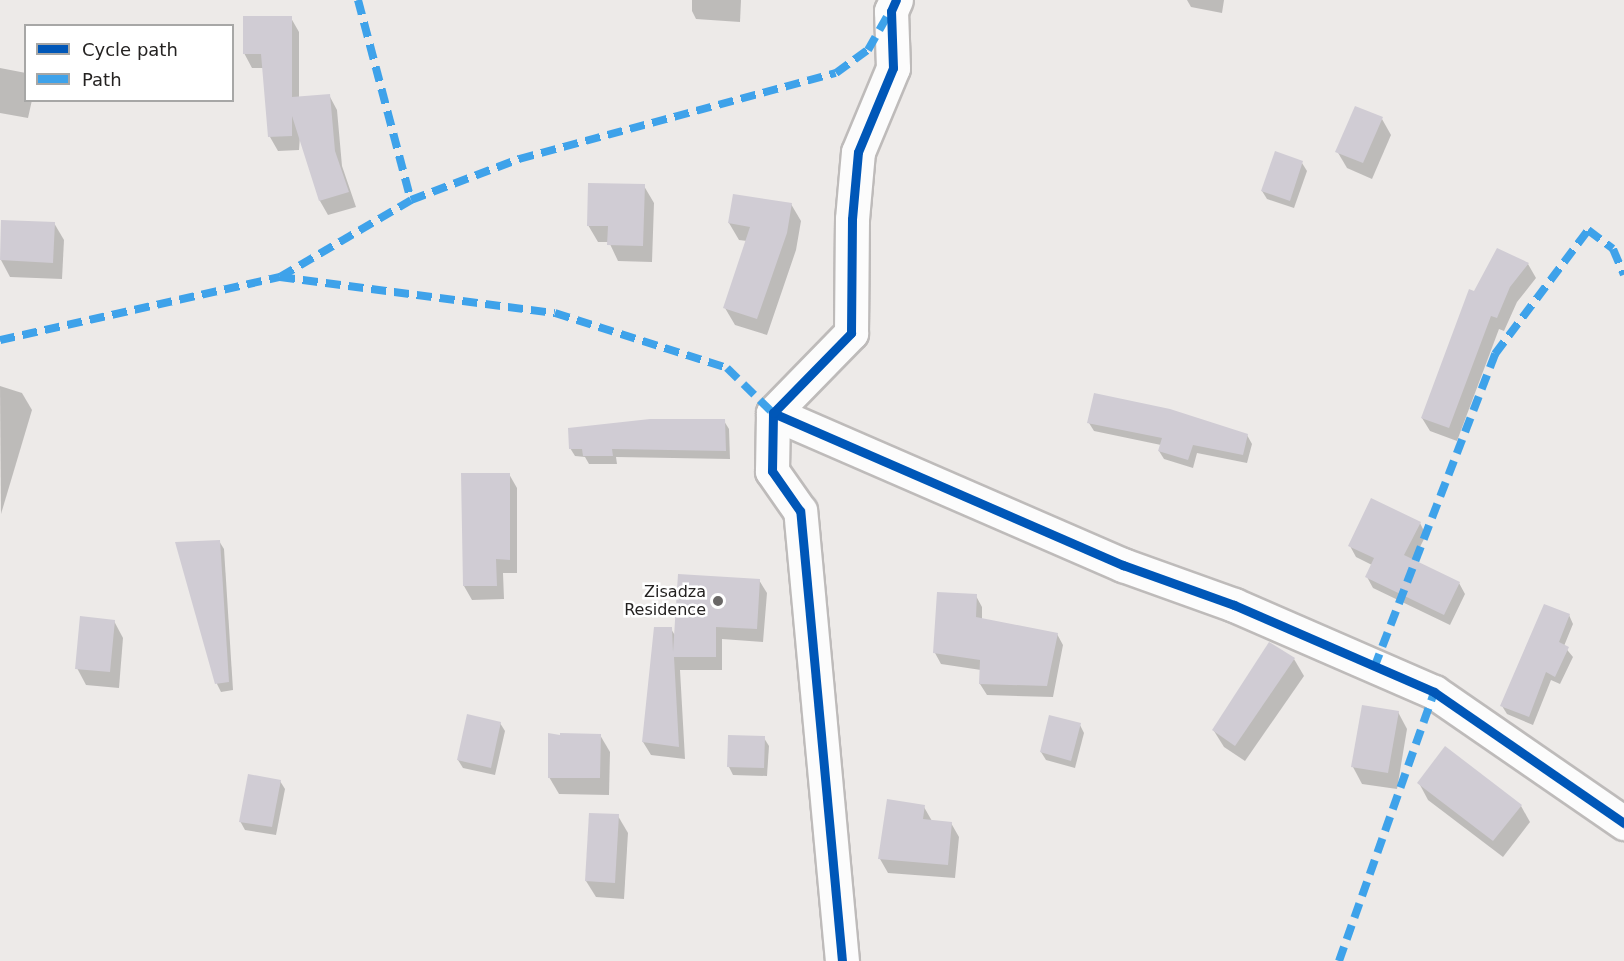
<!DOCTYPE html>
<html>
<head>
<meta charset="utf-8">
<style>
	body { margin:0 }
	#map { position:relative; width:1624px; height:961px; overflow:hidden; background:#edeae8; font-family:"DejaVu Sans",sans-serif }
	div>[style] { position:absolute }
	.shadow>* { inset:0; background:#0003 }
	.building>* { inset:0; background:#d0ccd4 }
	.roads { filter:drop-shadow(2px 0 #bebbba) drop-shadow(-2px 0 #bebbba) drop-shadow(0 2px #bebbba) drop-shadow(0 -2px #bebbba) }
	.minor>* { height:33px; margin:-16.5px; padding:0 16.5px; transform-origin:16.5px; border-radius:16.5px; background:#fcfcfc }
	.quiet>* { height:8px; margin-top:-4px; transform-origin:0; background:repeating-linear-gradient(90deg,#3ea2ea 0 15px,transparent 0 23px) }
	.cycleway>* { height:9px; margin:-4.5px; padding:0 4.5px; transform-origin:4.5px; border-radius:4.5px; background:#0057b8 }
	.dots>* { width:16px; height:16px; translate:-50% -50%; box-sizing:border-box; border:3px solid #fff; border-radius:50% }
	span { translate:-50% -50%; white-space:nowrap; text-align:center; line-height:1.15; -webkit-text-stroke:5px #fff; paint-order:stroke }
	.poi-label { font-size:16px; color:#242221 }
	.right { translate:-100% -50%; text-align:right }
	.legend { position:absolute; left:24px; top:24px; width:210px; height:78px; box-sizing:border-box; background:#fff; border:2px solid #a7a7a6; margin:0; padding:8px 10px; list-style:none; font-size:18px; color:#242221 }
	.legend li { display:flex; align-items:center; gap:12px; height:30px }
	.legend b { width:30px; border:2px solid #a7a7a6 }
</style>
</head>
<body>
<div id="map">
	<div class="shadow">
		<i style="clip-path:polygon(692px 0,741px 0,740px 22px,696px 19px,692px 11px)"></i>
		<i style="clip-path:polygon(1187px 0,1224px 0,1222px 13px,1191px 7px)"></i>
		<i style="clip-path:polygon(291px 18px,299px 32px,299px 98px,329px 95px,337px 110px,342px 166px,356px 207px,328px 215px,320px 201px,300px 136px,299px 150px,278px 151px,270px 137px,264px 68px,252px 68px,244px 53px)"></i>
		<i style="clip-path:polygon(0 68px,26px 73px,26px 100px,32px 100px,28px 118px,0 113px)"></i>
		<i style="clip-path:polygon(1382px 119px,1391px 135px,1372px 179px,1347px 168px,1337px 151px)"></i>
		<i style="clip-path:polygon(1302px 163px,1307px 171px,1294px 208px,1267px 199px,1262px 191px)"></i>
		<i style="clip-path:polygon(644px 186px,654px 203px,652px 262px,618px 261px,609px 242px,598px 242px,588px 225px)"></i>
		<i style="clip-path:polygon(791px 204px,801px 221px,796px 250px,767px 335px,735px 325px,725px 308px,747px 241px,739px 240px,729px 223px)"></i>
		<i style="clip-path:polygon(54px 223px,64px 240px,62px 279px,10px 277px,1px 260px)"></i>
		<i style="clip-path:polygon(1498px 250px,1528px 264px,1536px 278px,1517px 302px,1504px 331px,1499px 329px,1457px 441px,1430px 431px,1422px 418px)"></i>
		<i style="clip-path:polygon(0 386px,22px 393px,32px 410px,1px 514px)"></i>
		<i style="clip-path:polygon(724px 421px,729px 429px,730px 459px,616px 457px,617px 464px,589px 464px,585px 457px,575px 456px,570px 448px)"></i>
		<i style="clip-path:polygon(1089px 423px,1247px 435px,1252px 444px,1247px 463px,1197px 453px,1193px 468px,1164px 459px,1159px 451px,1161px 445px,1094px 431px)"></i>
		<i style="clip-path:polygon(509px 474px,517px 488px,517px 573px,503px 573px,504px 599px,472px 600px,464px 586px)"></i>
		<i style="clip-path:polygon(1420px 523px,1426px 535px,1413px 561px,1459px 583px,1465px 594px,1450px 625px,1373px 588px,1367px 577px,1372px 565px,1356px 557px,1350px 546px)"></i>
		<i style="clip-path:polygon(219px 541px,224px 549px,233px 690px,221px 692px,217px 684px)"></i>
		<i style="clip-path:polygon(759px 580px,767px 593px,763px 642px,722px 639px,722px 670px,680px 670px,685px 759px,651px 755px,643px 742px,671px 629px,676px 637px)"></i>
		<i style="clip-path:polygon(976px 596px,982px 607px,982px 619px,1057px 634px,1063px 645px,1053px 697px,987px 695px,980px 684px,981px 670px,941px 664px,935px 653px)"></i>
		<i style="clip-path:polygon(1569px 615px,1573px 624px,1564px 646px,1573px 657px,1560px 684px,1551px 680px,1533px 725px,1507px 714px,1502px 706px)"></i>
		<i style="clip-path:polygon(114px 621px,123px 638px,119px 688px,86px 685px,77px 668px)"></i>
		<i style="clip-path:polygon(1294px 659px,1304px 676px,1245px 761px,1224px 747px,1214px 731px)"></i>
		<i style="clip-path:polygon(1398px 712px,1407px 729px,1397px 789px,1362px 784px,1353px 767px)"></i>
		<i style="clip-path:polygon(500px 723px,505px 731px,495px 775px,463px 768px,458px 760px)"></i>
		<i style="clip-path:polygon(1080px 725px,1084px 733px,1075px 768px,1046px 760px,1041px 752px)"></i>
		<i style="clip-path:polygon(600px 735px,610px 752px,609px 795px,559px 794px,549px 777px)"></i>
		<i style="clip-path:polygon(764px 738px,769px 746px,767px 776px,733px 775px,729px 767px)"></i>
		<i style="clip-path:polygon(280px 781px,285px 789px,276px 835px,245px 830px,240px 821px)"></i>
		<i style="clip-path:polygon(1419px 783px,1521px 806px,1530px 822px,1503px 857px,1428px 800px)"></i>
		<i style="clip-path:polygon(924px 807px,932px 821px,951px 823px,959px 837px,955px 878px,888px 873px,880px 859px)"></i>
		<i style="clip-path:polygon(618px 816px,628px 833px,624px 899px,596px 897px,586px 881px)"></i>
	</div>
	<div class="building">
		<i style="clip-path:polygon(243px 16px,292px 16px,292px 97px,330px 94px,335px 151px,349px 192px,319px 201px,292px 116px,292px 136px,268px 137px,261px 54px,243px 54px)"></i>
		<i style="clip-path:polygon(1355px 106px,1383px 117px,1363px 163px,1335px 152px)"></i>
		<i style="clip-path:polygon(1275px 151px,1303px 161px,1290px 201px,1261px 191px)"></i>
		<i style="clip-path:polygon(588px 183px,645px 184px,643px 246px,607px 245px,608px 226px,587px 226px)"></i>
		<i style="clip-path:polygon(733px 194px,792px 203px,787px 233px,757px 319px,723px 308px,750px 227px,728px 223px)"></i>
		<i style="clip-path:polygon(1px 220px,55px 222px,53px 263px,0 260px)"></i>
		<i style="clip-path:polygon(1497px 248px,1529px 263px,1510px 287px,1497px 318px,1491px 316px,1449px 428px,1421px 418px,1469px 289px,1474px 291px)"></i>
		<i style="clip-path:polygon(1094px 393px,1170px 409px,1248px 434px,1243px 455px,1193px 445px,1188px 460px,1158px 451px,1162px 438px,1087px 423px)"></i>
		<i style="clip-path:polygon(650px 419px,725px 419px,726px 451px,612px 449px,613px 456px,583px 456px,582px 449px,569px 449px,568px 428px)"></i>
		<i style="clip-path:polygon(461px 473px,510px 473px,510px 560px,496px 559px,497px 586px,463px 586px)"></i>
		<i style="clip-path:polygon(1371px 498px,1421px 522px,1404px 555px,1460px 582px,1444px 615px,1365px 577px,1374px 558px,1348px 546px)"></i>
		<i style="clip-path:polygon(220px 540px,229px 682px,215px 684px,175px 542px)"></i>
		<i style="clip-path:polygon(678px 574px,760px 579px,757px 629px,716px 627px,716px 657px,674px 657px,679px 747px,642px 742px,654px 627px,672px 627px,673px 652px)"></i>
		<i style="clip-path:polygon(937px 592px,977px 594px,976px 617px,1058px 633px,1047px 686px,979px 684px,980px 660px,933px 653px)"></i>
		<i style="clip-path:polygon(1544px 604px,1570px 614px,1559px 642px,1569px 647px,1555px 677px,1546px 672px,1529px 717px,1500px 706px)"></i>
		<i style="clip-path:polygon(80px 616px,115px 620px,110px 672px,75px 669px)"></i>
		<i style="clip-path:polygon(1269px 642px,1295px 658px,1235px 746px,1212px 730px)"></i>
		<i style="clip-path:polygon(1362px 705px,1399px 711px,1388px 773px,1351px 767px)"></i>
		<i style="clip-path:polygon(467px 714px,501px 722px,491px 768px,457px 760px)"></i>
		<i style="clip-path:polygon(1049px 715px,1081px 723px,1071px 761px,1040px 752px)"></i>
		<i style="clip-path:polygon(548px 733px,560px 735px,560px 733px,601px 734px,600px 778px,548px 778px)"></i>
		<i style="clip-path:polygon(728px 735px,765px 736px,764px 768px,727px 767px)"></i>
		<i style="clip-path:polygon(1445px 746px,1522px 805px,1493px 841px,1417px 783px)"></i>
		<i style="clip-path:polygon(248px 774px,281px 780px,272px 827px,239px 822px)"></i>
		<i style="clip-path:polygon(887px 799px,925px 805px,923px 819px,952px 822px,948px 865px,878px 859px)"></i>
		<i style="clip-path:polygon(589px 813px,619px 814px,615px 883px,585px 881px)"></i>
	</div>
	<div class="roads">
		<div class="minor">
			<i style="left:773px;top:413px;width:382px;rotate:23.5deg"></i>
			<i style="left:1123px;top:565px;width:118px;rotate:19.8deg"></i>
			<i style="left:1234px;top:605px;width:218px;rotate:23.5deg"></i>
			<i style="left:1434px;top:692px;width:231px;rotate:34.6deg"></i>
			<i style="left:842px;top:961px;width:452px;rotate:-95.3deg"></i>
			<i style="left:800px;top:511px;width:49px;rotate:-125deg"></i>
			<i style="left:772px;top:471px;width:58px;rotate:-89deg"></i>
			<i style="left:773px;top:413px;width:112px;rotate:-45.7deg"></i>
			<i style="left:851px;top:333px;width:114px;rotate:-89.5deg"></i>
			<i style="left:852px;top:219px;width:67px;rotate:-84.9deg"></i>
			<i style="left:858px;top:152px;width:91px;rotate:-67.4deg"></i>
			<i style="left:893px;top:68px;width:57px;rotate:-92deg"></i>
			<i style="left:891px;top:11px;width:12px;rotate:-66deg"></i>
		</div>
	</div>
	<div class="quiet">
		<i style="left:358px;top:0;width:207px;rotate:75.2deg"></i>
		<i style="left:280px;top:277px;width:277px;rotate:7.5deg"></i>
		<i style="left:555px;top:313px;width:181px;rotate:17.7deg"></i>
		<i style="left:727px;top:368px;width:64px;rotate:44.4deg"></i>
		<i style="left:0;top:340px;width:287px;rotate:-12.7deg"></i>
		<i style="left:280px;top:277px;width:152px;rotate:-30.4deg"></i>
		<i style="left:411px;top:200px;width:116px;rotate:-20.8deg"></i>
		<i style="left:519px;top:159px;width:328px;rotate:-15.2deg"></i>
		<i style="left:836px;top:73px;width:39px;rotate:-36deg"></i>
		<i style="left:868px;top:50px;width:43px;rotate:-60.4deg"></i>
		<i style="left:1374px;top:668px;width:337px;rotate:-68.9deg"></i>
		<i style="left:1495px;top:354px;width:155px;rotate:-53.1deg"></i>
		<i style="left:1588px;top:230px;width:31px;rotate:37deg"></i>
		<i style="left:1613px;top:249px;width:28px;rotate:67deg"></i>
		<i style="left:1339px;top:961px;width:285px;rotate:-70.5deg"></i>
	</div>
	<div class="cycleway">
		<i style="left:773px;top:413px;width:382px;rotate:23.5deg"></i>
		<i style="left:1123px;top:565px;width:118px;rotate:19.8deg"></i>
		<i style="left:1234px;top:605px;width:218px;rotate:23.5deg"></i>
		<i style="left:1434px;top:692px;width:231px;rotate:34.6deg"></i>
		<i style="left:842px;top:961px;width:452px;rotate:-95.3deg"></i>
		<i style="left:800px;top:511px;width:49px;rotate:-125deg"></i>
		<i style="left:772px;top:471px;width:58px;rotate:-89deg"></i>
		<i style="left:773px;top:413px;width:112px;rotate:-45.7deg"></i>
		<i style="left:851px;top:333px;width:114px;rotate:-89.5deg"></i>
		<i style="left:852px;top:219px;width:67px;rotate:-84.9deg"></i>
		<i style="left:858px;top:152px;width:91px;rotate:-67.4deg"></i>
		<i style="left:893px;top:68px;width:57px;rotate:-92deg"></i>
		<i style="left:891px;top:11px;width:12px;rotate:-66deg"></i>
	</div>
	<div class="dots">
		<i style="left:718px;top:601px;background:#6a6867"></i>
	</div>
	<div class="poi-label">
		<span class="right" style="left:706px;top:601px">Zisadza<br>Residence</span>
	</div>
	<ul class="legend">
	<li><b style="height:8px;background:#0057b8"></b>Cycle path</li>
	<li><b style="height:8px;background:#3ea2ea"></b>Path</li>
	</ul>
</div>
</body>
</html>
